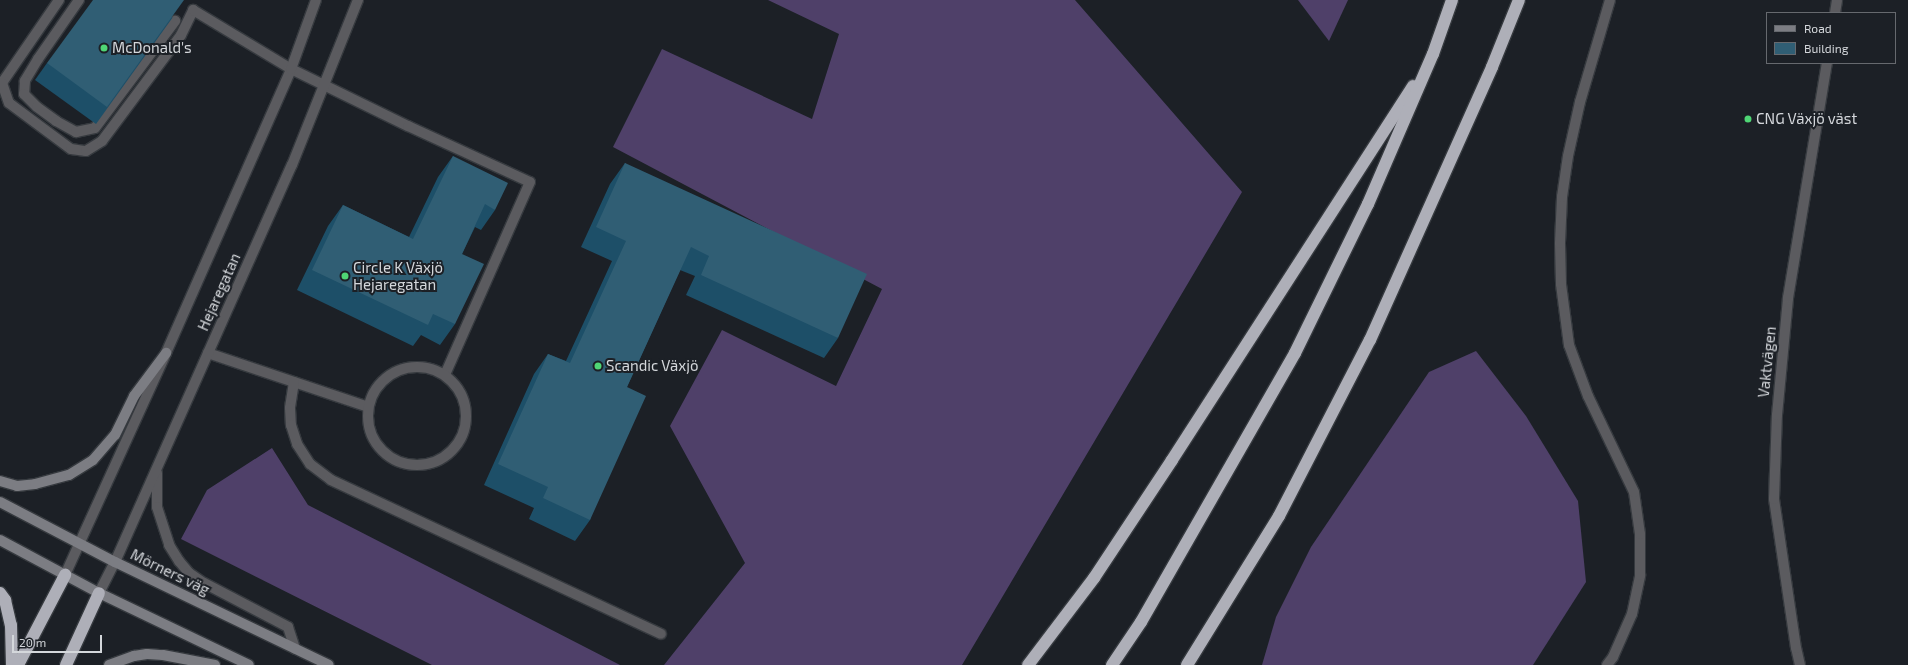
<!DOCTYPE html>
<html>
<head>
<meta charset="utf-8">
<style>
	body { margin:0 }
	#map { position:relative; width:1908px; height:665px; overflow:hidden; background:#1c2026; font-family:"Exo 2",sans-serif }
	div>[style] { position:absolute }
	.forest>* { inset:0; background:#4f4069 }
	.roads { filter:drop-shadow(1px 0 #363a3f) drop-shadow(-1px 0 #363a3f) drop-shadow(0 1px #363a3f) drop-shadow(0 -1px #363a3f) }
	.service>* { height:10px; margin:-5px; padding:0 5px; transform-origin:5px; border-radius:5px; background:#5b5b5f }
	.service>.ring { margin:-5px; padding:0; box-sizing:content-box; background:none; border:10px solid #5b5b5f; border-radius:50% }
	.minor>* { height:10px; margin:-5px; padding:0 5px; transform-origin:5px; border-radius:5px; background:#5b5b5f }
	.tertiary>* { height:10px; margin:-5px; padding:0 5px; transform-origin:5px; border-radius:5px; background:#5b5b5f }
	.secondary>* { height:10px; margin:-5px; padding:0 5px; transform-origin:5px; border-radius:5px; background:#7c7d83 }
	.motorway>* { height:12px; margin:-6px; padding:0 6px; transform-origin:6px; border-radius:6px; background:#aeafb8 }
	.wall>* { inset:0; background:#1d4f68 }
	.building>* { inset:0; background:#305e74 }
	.dots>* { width:11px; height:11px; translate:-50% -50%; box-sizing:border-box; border:2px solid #1c2026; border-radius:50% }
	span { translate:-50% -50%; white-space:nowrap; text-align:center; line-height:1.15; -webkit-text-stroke:4px #1c2026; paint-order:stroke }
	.poi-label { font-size:15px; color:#d4d7db }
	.left { translate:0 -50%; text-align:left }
	.street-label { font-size:15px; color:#d4d7db }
	.legend { position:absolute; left:1766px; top:12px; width:130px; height:52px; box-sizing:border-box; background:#1c2026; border:1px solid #66696e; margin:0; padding:5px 7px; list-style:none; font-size:12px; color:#d4d7db }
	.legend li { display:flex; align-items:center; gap:8px; height:20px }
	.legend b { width:20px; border:1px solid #66696e }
	.scale { position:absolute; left:12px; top:635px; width:90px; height:18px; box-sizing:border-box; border:2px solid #d4d7db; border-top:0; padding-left:5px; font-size:12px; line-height:14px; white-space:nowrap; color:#d4d7db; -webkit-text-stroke:3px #1c2026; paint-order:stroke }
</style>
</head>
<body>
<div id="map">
	<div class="forest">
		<i style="clip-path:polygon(768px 0,1075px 0,1242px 192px,962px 665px,664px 665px,745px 563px,670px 426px,722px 330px,836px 386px,882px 289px,613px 147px,662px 49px,812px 119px,839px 34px)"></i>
		<i style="clip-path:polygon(1298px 0,1348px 0,1329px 41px)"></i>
		<i style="clip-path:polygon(1476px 351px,1526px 416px,1578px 501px,1586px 582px,1533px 665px,1262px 665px,1276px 617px,1311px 547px,1429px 372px)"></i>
		<i style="clip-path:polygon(272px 448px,308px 505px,620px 665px,432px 665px,181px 539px,207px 490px)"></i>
	</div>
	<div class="roads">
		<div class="service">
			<i style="left:59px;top:0;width:101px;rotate:124.5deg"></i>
			<i style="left:2px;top:83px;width:21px;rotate:71deg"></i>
			<i style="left:9px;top:103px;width:77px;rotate:36.6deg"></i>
			<i style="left:71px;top:149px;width:15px;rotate:8deg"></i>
			<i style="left:86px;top:151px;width:19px;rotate:-32deg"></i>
			<i style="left:102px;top:141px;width:132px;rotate:-53.3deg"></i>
			<i style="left:181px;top:35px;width:28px;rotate:-64deg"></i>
			<i style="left:193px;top:10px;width:114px;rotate:31deg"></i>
			<i style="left:291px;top:69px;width:130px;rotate:26deg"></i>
			<i style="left:408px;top:126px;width:134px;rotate:24.7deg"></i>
			<i style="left:530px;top:182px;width:211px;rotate:113.8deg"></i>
			<i style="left:79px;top:0;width:72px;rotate:124.8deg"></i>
			<i style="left:38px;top:59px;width:26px;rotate:121deg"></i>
			<i style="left:25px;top:81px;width:13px;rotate:94deg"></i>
			<i style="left:24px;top:94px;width:18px;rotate:45deg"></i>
			<i style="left:37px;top:107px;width:24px;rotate:36deg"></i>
			<i style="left:56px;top:121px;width:23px;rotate:29deg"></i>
			<i style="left:76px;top:132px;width:19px;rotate:-12deg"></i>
			<i style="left:95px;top:128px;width:134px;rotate:-53.2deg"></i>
			<i style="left:208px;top:353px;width:169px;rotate:18.6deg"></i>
			<i class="ring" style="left:368px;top:367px;width:88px;height:88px"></i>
			<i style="left:294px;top:382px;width:26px;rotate:99deg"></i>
			<i style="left:290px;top:408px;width:17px;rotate:87deg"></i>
			<i style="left:291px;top:425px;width:20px;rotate:72deg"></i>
			<i style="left:297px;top:444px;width:24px;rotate:57deg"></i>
			<i style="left:310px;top:464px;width:26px;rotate:37deg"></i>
			<i style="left:331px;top:480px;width:364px;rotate:25deg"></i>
			<i style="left:1607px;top:665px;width:10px;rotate:-53deg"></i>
			<i style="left:1613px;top:657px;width:47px;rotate:-66.2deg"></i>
			<i style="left:1632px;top:614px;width:40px;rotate:-78deg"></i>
			<i style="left:1640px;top:575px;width:41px;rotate:-90deg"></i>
			<i style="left:1640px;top:534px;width:42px;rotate:-98.1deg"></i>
			<i style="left:1634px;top:492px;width:106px;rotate:-115.6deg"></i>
			<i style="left:1588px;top:396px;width:54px;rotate:-110.4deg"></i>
			<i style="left:1569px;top:345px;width:62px;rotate:-97.5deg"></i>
			<i style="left:1561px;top:284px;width:41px;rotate:-91.4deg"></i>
			<i style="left:1560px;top:243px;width:46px;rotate:-87.5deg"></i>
			<i style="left:1562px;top:197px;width:41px;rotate:-81.7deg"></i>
			<i style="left:1568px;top:156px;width:55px;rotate:-77.5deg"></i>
			<i style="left:1580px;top:102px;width:106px;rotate:-73.6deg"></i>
		</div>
		<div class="minor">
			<i style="left:1835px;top:13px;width:13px;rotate:-81deg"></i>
			<i style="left:1800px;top:665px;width:17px;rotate:-103deg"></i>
			<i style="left:1796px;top:648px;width:151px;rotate:-98.4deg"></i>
			<i style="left:1774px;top:499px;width:84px;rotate:-88deg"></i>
			<i style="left:1777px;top:415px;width:118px;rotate:-84.6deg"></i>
			<i style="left:1788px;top:298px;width:238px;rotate:-80.6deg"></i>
		</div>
		<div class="tertiary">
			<i style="left:157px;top:473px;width:34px;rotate:90deg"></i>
			<i style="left:157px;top:507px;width:40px;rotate:72deg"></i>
			<i style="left:169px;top:545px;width:19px;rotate:58deg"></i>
			<i style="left:179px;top:561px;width:16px;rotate:50deg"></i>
			<i style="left:189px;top:573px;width:18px;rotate:34deg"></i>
			<i style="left:204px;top:583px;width:95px;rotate:27.6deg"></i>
			<i style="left:288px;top:627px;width:23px;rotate:72deg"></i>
			<i style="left:65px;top:575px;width:244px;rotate:-65.5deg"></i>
			<i style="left:166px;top:353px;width:310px;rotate:-66.2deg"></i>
			<i style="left:291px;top:69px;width:73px;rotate:-70.1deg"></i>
			<i style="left:99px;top:593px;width:35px;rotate:-63deg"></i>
			<i style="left:115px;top:562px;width:435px;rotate:-66deg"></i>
			<i style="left:292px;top:165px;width:178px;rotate:-68.2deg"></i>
		</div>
		<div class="secondary">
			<i style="left:0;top:481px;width:18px;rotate:16deg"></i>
			<i style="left:17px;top:486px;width:18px;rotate:-6deg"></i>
			<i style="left:35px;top:484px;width:35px;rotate:-15deg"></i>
			<i style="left:69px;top:475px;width:28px;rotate:-32deg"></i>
			<i style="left:93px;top:460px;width:33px;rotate:-49deg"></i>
			<i style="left:115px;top:435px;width:43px;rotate:-64deg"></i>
			<i style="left:134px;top:396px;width:54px;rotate:-53.3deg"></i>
			<i style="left:0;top:502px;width:130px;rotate:27.6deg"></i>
			<i style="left:115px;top:562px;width:237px;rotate:25.7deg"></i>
			<i style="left:0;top:540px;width:112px;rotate:28.2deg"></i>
			<i style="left:99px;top:593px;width:166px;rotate:25.6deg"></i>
			<i style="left:109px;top:665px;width:27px;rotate:-20deg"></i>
			<i style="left:134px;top:656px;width:13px;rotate:-9deg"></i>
			<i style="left:147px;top:654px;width:16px;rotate:4deg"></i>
			<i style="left:163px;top:655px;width:53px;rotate:10.9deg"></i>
		</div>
		<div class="motorway">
			<i style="left:0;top:593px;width:9px;rotate:54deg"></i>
			<i style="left:5px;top:600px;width:26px;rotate:77deg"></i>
			<i style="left:11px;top:625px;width:40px;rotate:88.6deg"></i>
			<i style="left:18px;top:665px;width:102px;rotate:-62.4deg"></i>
			<i style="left:66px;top:665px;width:79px;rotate:-65.4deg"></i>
			<i style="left:1028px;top:665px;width:109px;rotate:-52.8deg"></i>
			<i style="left:1094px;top:578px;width:141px;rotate:-56.5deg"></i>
			<i style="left:1172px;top:460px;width:445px;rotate:-57.2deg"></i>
			<i style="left:1112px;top:665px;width:52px;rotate:-56deg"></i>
			<i style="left:1141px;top:622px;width:310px;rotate:-60.2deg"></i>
			<i style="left:1295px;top:353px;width:166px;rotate:-63.9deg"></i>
			<i style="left:1368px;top:204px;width:163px;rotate:-66.6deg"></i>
			<i style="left:1433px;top:54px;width:57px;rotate:-70.6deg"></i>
			<i style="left:1187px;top:665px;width:175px;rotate:-58.3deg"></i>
			<i style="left:1279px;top:516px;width:198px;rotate:-62.7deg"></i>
			<i style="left:1370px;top:340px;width:299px;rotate:-65.9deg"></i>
			<i style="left:1492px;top:67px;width:72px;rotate:-68.1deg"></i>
		</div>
	</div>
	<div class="wall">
		<i style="clip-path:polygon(173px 17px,96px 124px,35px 80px,47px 63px)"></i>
		<i style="clip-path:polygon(453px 156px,495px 210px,481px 230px,475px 227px,462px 254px,455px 324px,440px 345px,421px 335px,413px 346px,297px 290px,328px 226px,343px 205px,409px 237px,438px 177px)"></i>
		<i style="clip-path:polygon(625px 163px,838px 338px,824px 358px,686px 295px,695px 276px,680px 270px,627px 387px,590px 520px,575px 541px,529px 519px,534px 508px,484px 485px,534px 374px,548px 354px,566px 361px,612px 261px,581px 247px,610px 184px)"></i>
	</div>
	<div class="building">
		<i style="clip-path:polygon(93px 0,184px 0,107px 107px,47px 63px)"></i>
		<i style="clip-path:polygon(453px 156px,508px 183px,495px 210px,485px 204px,462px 254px,484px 264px,455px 324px,433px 314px,428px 325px,312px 270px,343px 205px,413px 239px)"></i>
		<i style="clip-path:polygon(625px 163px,867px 274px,838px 338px,701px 275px,709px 256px,691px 247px,627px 387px,646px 396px,590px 520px,543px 498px,548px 487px,498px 464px,548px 354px,570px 363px,626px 241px,596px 227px)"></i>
	</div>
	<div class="dots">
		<i style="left:104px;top:48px;background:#4fd675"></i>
		<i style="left:1748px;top:119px;background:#4fd675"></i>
		<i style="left:345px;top:276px;background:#4fd675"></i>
		<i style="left:598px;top:366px;background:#4fd675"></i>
	</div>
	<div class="poi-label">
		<span class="left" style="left:112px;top:48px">McDonald's</span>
		<span class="left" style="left:1756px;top:119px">CNG Växjö väst</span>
		<span class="left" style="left:353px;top:276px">Circle K Växjö<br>Hejaregatan</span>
		<span class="left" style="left:606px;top:366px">Scandic Växjö</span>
	</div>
	<div class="street-label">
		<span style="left:219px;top:292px;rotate:-66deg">Hejaregatan</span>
		<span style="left:1767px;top:362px;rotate:-84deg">Vaktvägen</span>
		<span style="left:170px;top:572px;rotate:26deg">Mörners väg</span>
	</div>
	<ul class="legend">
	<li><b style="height:5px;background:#7c7d83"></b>Road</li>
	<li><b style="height:11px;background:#305e74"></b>Building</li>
	</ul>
	<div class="scale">20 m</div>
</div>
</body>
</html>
